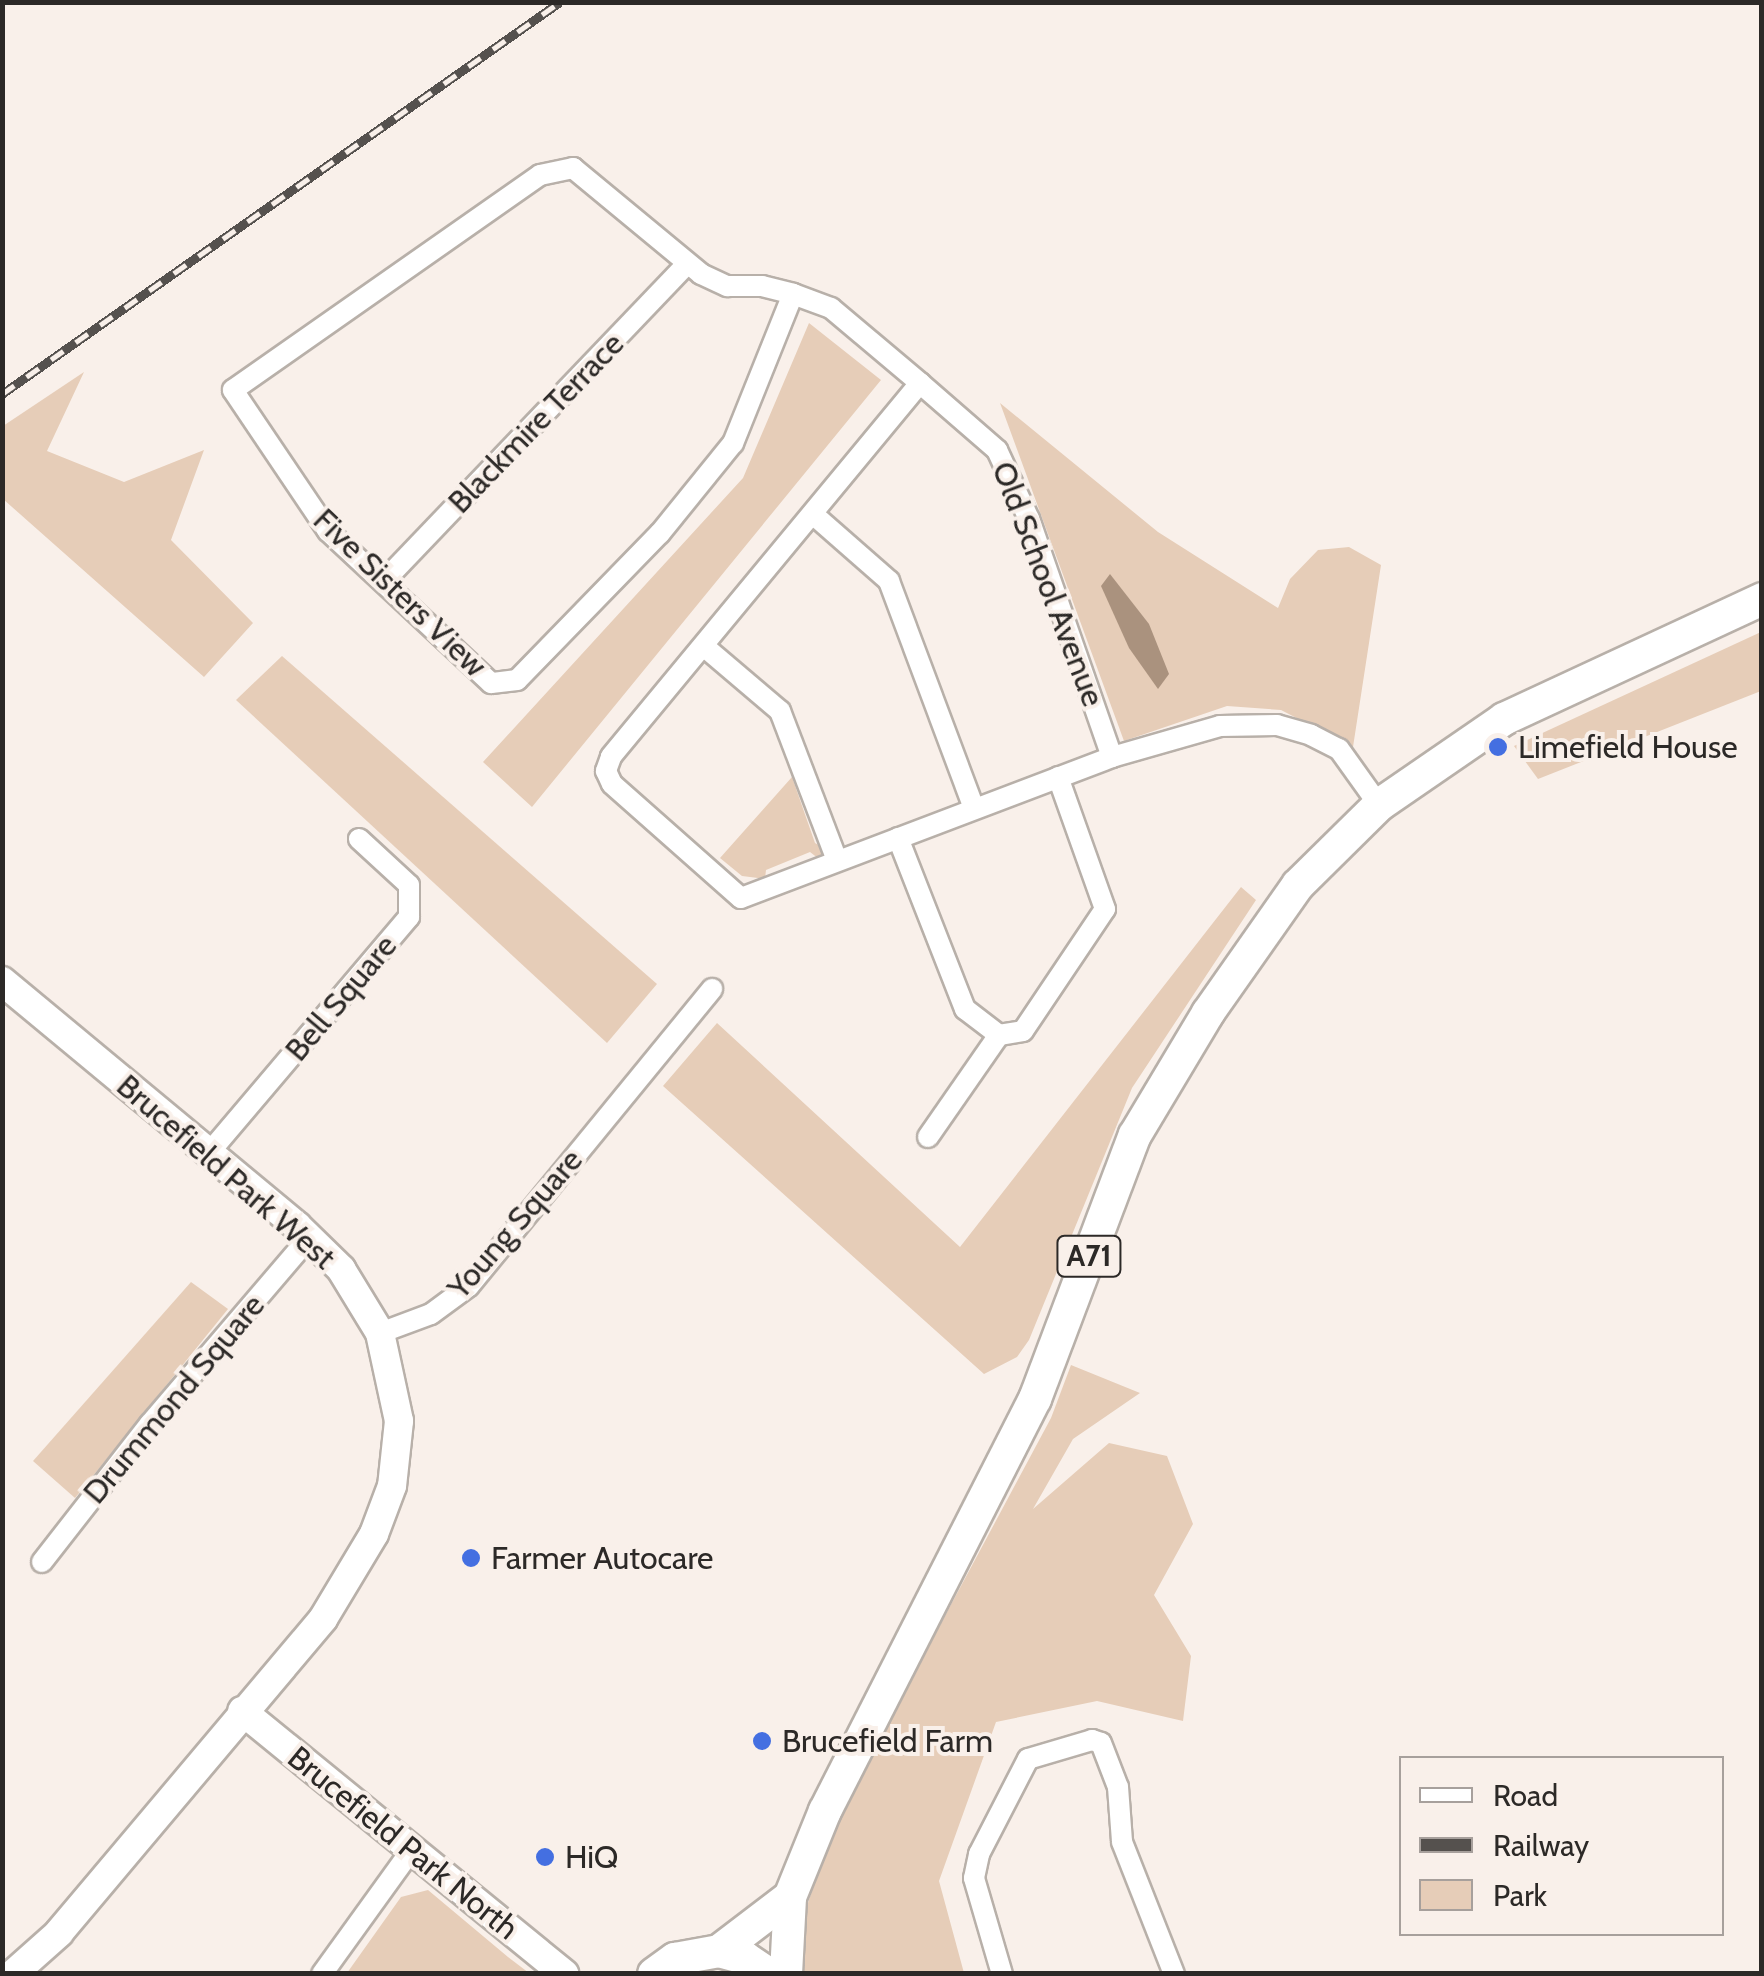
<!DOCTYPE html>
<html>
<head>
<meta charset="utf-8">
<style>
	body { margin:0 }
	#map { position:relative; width:1764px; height:1976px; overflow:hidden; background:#f9f0ea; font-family:Cabin,sans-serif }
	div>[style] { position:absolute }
	.green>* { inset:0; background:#e6cdb8 }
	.water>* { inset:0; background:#aa927e }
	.roads { filter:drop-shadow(2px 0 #b8b0a9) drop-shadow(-2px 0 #b8b0a9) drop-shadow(0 2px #b8b0a9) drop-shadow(0 -2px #b8b0a9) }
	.street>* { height:20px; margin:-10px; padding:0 10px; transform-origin:10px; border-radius:10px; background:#fff }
	.secondary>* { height:28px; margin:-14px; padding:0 14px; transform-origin:14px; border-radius:14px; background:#fff }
	.primary>* { height:32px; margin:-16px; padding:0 16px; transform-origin:16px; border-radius:16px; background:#fff }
	.rail>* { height:9px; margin-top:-4.5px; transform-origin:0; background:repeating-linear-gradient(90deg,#f9f0ea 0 15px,#55514e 0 30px); box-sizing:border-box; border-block:2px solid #55514e }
	.dots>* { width:28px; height:28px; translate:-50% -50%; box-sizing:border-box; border:5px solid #f9f0ea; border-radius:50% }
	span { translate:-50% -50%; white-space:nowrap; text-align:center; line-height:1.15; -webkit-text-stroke:8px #f9f0ea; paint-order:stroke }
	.shield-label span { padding:2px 8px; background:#f9f0ea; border:2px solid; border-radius:8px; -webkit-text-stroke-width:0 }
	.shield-label { font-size:30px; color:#2c2927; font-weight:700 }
	.street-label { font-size:32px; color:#2c2927 }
	.poi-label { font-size:32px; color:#2c2927 }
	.left { translate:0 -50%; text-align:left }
	.frame { position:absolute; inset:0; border:5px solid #2c2927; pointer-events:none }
	.legend { position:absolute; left:1399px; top:1756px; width:325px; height:180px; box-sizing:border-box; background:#f9f0ea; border:2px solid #a7a09c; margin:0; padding:12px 18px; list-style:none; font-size:30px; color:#2c2927 }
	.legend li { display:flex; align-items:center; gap:20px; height:50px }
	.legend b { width:50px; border:2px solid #a7a09c }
</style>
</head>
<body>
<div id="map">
	<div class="green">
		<i style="clip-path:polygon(809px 323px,881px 380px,532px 807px,483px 762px,743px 478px)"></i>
		<i style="clip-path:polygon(84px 372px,47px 451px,124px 482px,204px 450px,171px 540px,253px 623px,204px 677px,3px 499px,3px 426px)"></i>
		<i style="clip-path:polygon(1000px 403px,1158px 532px,1278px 608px,1290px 579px,1318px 550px,1349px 547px,1381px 565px,1353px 747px,1281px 710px,1227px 706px,1124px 741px)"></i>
		<i style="clip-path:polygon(1761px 632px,1761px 691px,1538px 779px,1514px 746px)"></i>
		<i style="clip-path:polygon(282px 656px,657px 984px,607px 1043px,236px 700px)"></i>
		<i style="clip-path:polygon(792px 777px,815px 843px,824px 848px,819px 859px,810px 852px,766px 870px,765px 879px,742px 876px,720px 858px)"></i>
		<i style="clip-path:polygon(1241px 887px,1256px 900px,1132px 1088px,1029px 1340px,1017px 1357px,984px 1374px,663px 1086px,717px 1023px,960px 1247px)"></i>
		<i style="clip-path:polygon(191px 1282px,228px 1309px,75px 1498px,33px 1461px)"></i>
		<i style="clip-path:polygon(1071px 1365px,1140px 1393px,1073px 1439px,1033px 1509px,1109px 1443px,1167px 1456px,1193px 1524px,1154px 1595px,1191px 1656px,1183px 1721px,1097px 1701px,996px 1722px,939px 1881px,964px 1973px,797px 1974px,803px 1918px,834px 1823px,1051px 1418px)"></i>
		<i style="clip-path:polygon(428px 1890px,508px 1957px,529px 1973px,347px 1973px,401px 1897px)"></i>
	</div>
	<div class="water">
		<i style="clip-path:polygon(1110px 574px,1149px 624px,1169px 674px,1158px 689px,1129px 648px,1101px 586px)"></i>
	</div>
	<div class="roads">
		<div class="street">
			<i style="left:793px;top:294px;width:161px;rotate:111.9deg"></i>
			<i style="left:733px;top:443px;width:116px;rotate:129deg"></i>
			<i style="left:660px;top:533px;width:205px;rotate:134.2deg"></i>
			<i style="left:517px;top:680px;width:26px;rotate:173deg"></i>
			<i style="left:491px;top:683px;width:223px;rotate:-137deg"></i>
			<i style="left:328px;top:531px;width:170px;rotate:-124deg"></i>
			<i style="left:233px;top:390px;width:375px;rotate:-35deg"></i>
			<i style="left:540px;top:175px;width:34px;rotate:-12deg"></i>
			<i style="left:573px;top:168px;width:166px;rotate:39.6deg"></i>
			<i style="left:701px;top:274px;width:29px;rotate:25deg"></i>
			<i style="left:727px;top:286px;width:35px"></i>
			<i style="left:762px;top:286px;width:32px;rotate:14deg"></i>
			<i style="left:793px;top:294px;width:40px;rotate:20.2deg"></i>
			<i style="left:831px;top:308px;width:116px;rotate:40.1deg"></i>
			<i style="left:814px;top:515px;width:100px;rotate:41.3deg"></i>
			<i style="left:889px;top:581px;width:242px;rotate:69.5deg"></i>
			<i style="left:384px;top:581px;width:439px;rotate:-46.3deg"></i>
			<i style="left:706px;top:648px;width:97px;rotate:40.4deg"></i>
			<i style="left:780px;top:711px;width:160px;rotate:69.1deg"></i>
			<i style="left:1112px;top:757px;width:252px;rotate:-109.2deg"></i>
			<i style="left:1029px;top:519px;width:76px;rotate:-114.9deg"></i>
			<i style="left:997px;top:450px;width:102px;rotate:-139deg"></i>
			<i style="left:920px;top:383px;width:485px;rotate:129.6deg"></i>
			<i style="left:611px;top:757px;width:15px;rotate:110deg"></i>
			<i style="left:606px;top:771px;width:14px;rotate:65deg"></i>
			<i style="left:612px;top:784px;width:172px;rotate:41.5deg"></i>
			<i style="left:741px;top:898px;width:397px;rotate:-20.8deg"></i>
			<i style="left:1112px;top:757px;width:112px;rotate:-16deg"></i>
			<i style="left:1220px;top:726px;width:57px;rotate:-1deg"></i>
			<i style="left:1277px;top:725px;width:35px;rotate:16deg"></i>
			<i style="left:1311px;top:735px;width:31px;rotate:27deg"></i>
			<i style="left:1339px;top:749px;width:69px;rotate:54.5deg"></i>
			<i style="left:898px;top:838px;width:184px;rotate:68.6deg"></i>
			<i style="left:965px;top:1009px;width:43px;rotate:37.4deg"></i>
			<i style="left:999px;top:1035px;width:24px;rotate:-9deg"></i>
			<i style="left:1023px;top:1031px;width:147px;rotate:-56.1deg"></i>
			<i style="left:1105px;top:909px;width:140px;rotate:-109.6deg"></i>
			<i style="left:928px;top:1137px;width:124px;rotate:-55.2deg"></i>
			<i style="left:208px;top:1154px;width:311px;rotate:-49.7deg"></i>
			<i style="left:409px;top:917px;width:32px;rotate:-90deg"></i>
			<i style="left:409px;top:885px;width:68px;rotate:-137.4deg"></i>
			<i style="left:380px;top:1333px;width:54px;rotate:-20.4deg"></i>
			<i style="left:431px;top:1314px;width:47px;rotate:-36.4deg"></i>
			<i style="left:469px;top:1286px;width:384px;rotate:-50.7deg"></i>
			<i style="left:42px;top:1562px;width:175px;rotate:-52deg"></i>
			<i style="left:150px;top:1424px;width:245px;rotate:-49.5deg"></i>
			<i style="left:322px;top:1974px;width:150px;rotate:-54.2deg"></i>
			<i style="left:1002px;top:1974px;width:100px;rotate:-106.3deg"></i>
			<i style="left:974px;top:1878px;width:25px;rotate:-78deg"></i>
			<i style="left:979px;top:1854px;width:107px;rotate:-62.7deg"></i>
			<i style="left:1028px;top:1759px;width:67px;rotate:-16.5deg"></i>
			<i style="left:1092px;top:1740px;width:9px;rotate:18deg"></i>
			<i style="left:1101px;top:1743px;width:47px;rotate:68.9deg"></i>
			<i style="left:1118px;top:1787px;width:55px;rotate:85.8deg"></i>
			<i style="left:1122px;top:1842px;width:142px;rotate:68.5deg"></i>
		</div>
		<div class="secondary">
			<i style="left:2px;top:981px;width:383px;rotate:39.7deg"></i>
			<i style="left:297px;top:1226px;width:62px;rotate:44.3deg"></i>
			<i style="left:341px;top:1269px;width:75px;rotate:58.6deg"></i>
			<i style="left:380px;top:1333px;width:90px;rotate:77.8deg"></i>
			<i style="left:399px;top:1421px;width:65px;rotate:96.1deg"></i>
			<i style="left:392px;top:1486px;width:51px;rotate:110.6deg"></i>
			<i style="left:374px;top:1534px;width:99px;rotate:121deg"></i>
			<i style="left:323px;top:1619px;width:410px;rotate:130.1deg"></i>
			<i style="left:59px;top:1933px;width:62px;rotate:138.3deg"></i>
			<i style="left:242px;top:1711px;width:416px;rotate:39.2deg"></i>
		</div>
		<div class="primary">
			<i style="left:719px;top:1951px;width:89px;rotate:-37.3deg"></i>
			<i style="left:654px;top:1974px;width:26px;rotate:-36deg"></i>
			<i style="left:675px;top:1959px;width:45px;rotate:-10.3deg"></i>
			<i style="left:719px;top:1951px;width:27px;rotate:15deg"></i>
			<i style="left:745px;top:1958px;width:29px;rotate:34deg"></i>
			<i style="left:786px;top:1974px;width:77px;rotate:-87deg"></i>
			<i style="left:790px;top:1897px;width:93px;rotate:-67.9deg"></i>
			<i style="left:825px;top:1811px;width:462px;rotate:-63deg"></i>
			<i style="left:1035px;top:1399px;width:282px;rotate:-69.3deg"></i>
			<i style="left:1135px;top:1135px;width:142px;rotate:-59.1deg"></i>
			<i style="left:1208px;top:1013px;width:156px;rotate:-54.9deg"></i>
			<i style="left:1298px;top:885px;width:114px;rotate:-44.6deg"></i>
			<i style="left:1379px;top:805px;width:152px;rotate:-34.5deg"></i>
			<i style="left:1504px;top:719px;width:285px;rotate:-24.9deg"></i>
		</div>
	</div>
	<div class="rail">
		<i style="left:2px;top:394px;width:682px;rotate:-35.09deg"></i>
	</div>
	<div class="dots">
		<i style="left:1498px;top:747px;background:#446fe1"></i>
		<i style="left:471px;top:1558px;background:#446fe1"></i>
		<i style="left:762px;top:1741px;background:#446fe1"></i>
		<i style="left:545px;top:1857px;background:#446fe1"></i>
	</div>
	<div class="shield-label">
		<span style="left:1089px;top:1256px">A71</span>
	</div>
	<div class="street-label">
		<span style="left:536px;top:423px;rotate:-46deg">Blackmire Terrace</span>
		<span style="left:1048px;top:584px;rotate:69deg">Old School Avenue</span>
		<span style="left:400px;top:593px;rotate:44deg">Five Sisters View</span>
		<span style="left:341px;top:998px;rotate:-50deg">Bell Square</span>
		<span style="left:226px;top:1172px;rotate:41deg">Brucefield Park West</span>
		<span style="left:515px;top:1224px;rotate:-49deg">Young Square</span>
		<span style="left:174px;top:1399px;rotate:-50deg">Drummond Square</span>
		<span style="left:403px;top:1843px;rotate:39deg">Brucefield Park North</span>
	</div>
	<div class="poi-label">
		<span class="left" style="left:1518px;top:747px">Limefield House</span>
		<span class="left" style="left:491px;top:1558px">Farmer Autocare</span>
		<span class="left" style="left:782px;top:1741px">Brucefield Farm</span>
		<span class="left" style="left:565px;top:1857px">HiQ</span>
	</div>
	<div class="frame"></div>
	<ul class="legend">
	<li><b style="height:12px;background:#fff"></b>Road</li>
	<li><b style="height:12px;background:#55514e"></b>Railway</li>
	<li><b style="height:28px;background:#e6cdb8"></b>Park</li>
	</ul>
</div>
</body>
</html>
